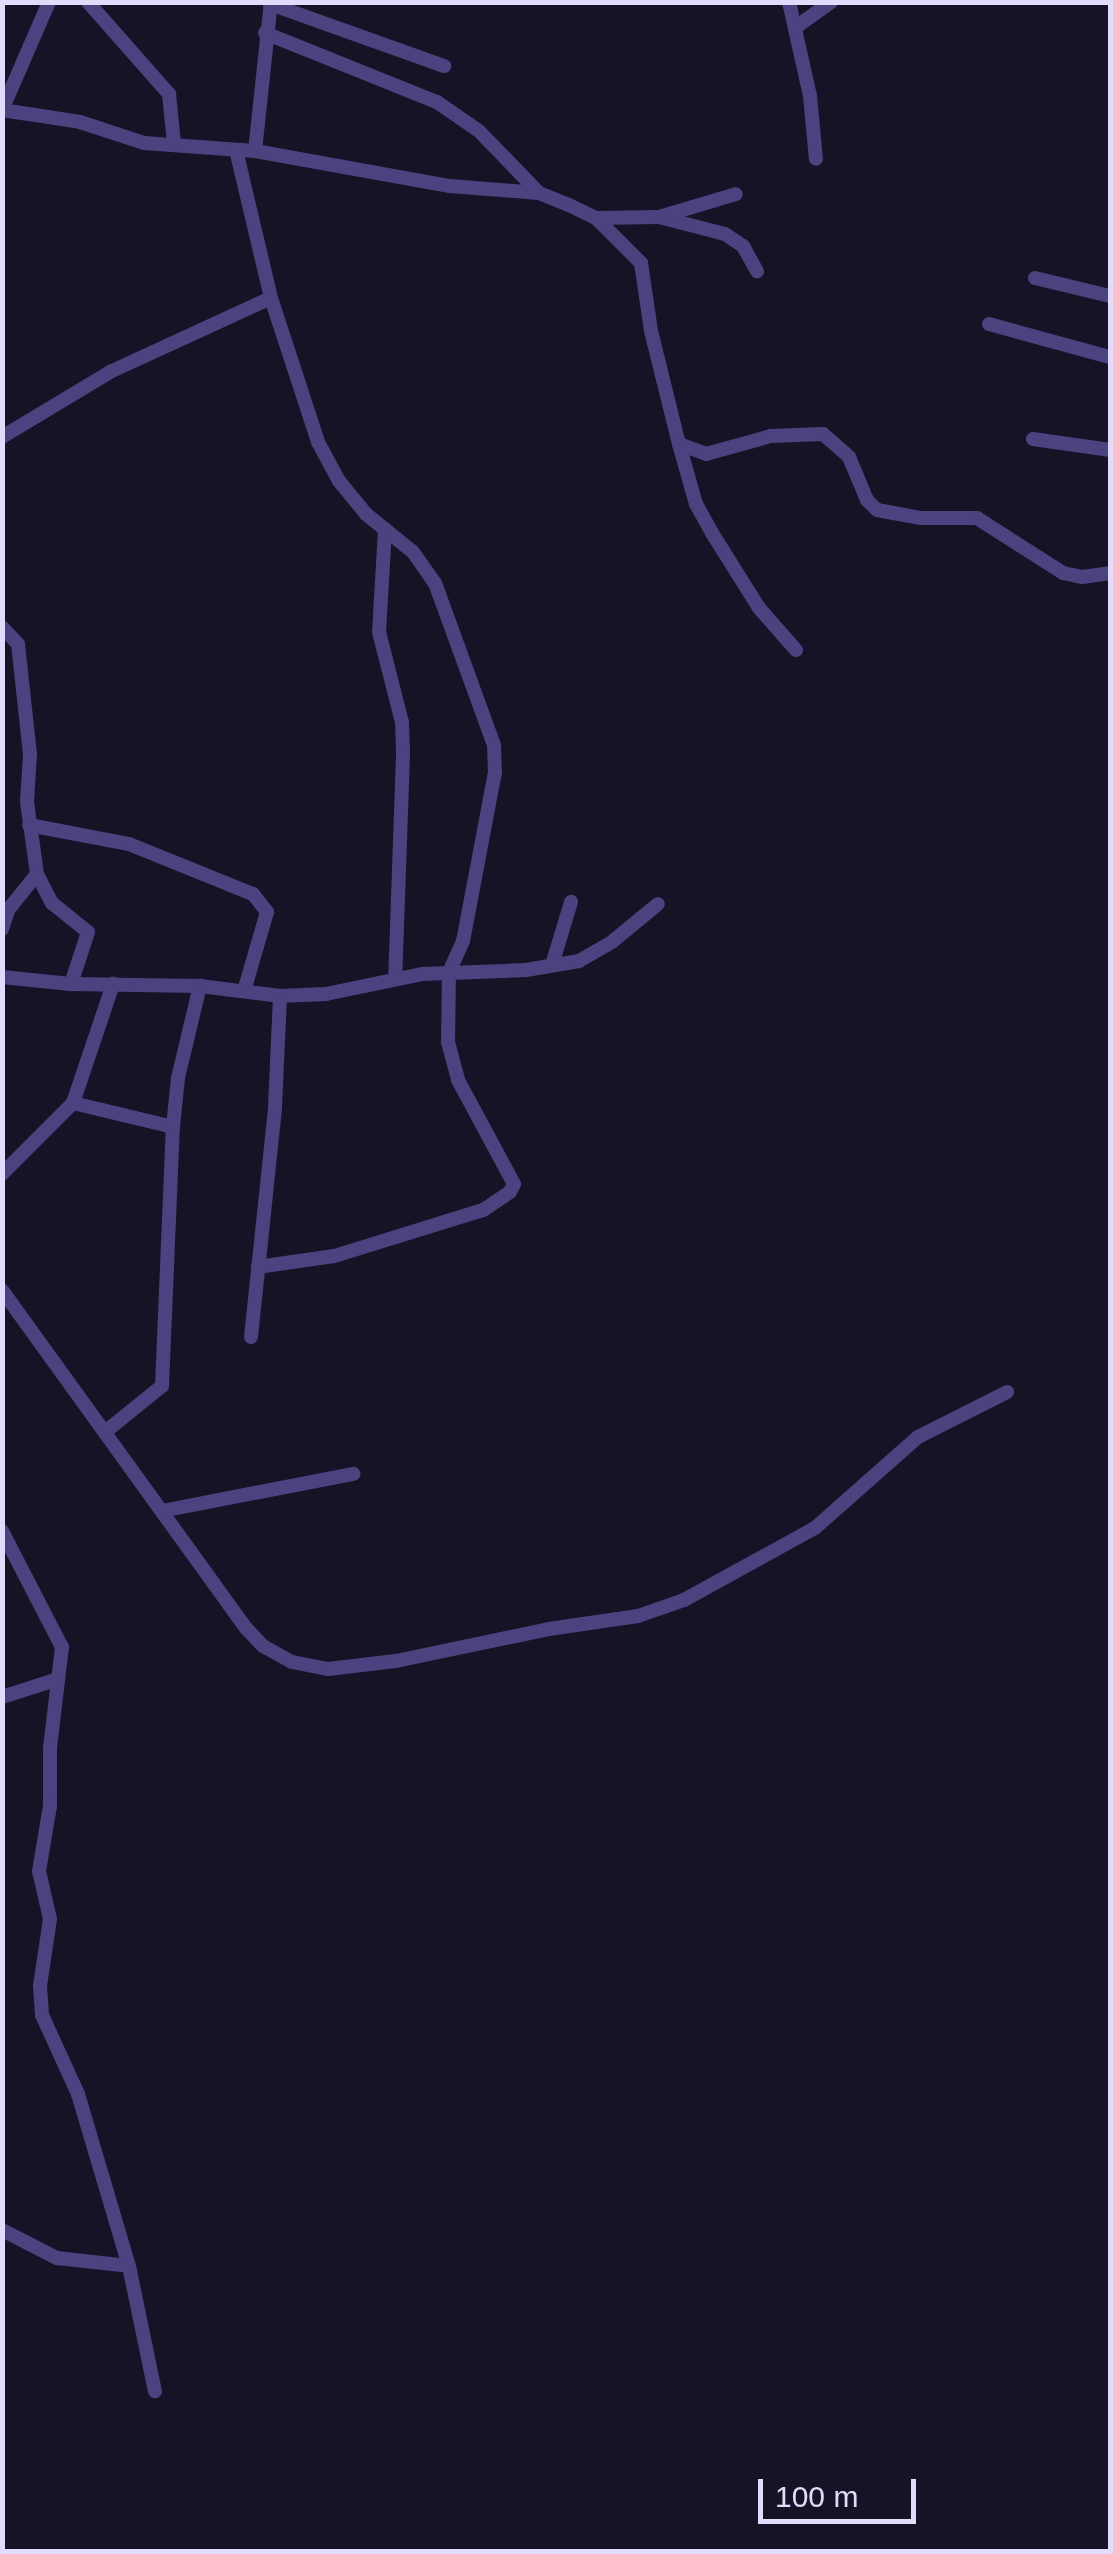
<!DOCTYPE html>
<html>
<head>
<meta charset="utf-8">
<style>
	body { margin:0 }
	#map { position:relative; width:1113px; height:2554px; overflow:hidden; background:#181226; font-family:Helvetica,sans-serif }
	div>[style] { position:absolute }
	.minor>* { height:14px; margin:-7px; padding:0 7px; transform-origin:7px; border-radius:7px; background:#4b4280 }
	span { translate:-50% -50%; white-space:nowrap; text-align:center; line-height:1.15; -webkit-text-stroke:9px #181226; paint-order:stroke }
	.frame { position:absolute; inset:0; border:5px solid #e2dbfb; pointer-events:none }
	.scale { position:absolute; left:758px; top:2479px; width:158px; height:45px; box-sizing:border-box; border:5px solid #e2dbfb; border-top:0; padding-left:12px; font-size:30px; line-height:35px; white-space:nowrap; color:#e2dbfb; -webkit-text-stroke:8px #181226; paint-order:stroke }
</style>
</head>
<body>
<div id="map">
	<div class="minor">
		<i style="left:49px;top:2px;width:118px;rotate:113.5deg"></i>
		<i style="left:2px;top:110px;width:79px;rotate:8.7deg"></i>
		<i style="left:80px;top:122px;width:67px;rotate:18.2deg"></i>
		<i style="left:144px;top:143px;width:111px;rotate:4.1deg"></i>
		<i style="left:255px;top:151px;width:198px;rotate:10.2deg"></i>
		<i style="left:450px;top:186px;width:89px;rotate:4.5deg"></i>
		<i style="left:539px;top:193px;width:32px;rotate:22deg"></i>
		<i style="left:569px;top:205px;width:30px;rotate:26deg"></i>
		<i style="left:596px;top:218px;width:64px;rotate:45deg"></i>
		<i style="left:641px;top:263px;width:69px;rotate:81.6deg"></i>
		<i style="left:651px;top:331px;width:116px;rotate:76.1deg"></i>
		<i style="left:679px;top:444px;width:29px;rotate:20deg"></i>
		<i style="left:706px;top:454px;width:67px;rotate:-15.5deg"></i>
		<i style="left:771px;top:436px;width:52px;rotate:-2.2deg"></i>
		<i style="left:823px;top:434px;width:35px;rotate:41deg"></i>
		<i style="left:849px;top:457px;width:47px;rotate:67.3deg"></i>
		<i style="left:867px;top:500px;width:14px;rotate:45deg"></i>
		<i style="left:877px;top:510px;width:45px;rotate:10.3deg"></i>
		<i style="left:921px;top:518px;width:56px"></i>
		<i style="left:977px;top:518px;width:102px;rotate:32.6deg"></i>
		<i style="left:1063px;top:573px;width:19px;rotate:12deg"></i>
		<i style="left:1082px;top:577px;width:28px;rotate:-8deg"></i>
		<i style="left:88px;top:2px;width:123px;rotate:48.6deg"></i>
		<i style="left:169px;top:94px;width:49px;rotate:84.2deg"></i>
		<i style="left:789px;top:2px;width:96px;rotate:77.4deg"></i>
		<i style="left:810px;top:96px;width:63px;rotate:84.6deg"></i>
		<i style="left:270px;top:4px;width:185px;rotate:19.6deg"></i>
		<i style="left:796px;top:27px;width:43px;rotate:-35.5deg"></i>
		<i style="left:265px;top:33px;width:185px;rotate:21.9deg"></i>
		<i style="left:437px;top:102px;width:51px;rotate:34.6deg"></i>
		<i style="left:479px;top:131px;width:86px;rotate:45.9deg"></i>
		<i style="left:236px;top:150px;width:152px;rotate:76.7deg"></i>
		<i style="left:271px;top:298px;width:151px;rotate:71.9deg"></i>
		<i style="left:318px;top:442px;width:44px;rotate:61.7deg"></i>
		<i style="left:339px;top:481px;width:43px;rotate:50.7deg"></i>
		<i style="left:366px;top:514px;width:60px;rotate:39deg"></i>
		<i style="left:413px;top:552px;width:38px;rotate:55deg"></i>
		<i style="left:435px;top:583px;width:172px;rotate:70deg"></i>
		<i style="left:494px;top:745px;width:27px;rotate:88deg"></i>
		<i style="left:495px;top:772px;width:172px;rotate:100.7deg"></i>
		<i style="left:463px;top:941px;width:34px;rotate:114deg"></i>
		<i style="left:449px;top:972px;width:70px;rotate:90.8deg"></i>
		<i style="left:448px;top:1042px;width:39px;rotate:75deg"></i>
		<i style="left:458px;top:1080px;width:118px;rotate:61.7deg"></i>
		<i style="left:514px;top:1184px;width:9px;rotate:117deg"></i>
		<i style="left:510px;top:1192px;width:32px;rotate:146deg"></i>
		<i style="left:483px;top:1210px;width:156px;rotate:162.8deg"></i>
		<i style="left:334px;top:1256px;width:77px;rotate:171.8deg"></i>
		<i style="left:255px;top:151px;width:150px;rotate:-83.9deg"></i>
		<i style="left:659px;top:217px;width:68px;rotate:14.4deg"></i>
		<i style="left:725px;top:234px;width:22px;rotate:34deg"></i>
		<i style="left:743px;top:246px;width:29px;rotate:61deg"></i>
		<i style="left:596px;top:218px;width:63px;rotate:-0.9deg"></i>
		<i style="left:659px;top:217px;width:80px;rotate:-16.6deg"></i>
		<i style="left:1035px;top:278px;width:77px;rotate:13.5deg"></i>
		<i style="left:989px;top:324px;width:125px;rotate:15.3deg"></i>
		<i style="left:2px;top:437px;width:128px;rotate:-31deg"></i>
		<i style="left:112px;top:371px;width:175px;rotate:-24.7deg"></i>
		<i style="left:1033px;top:439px;width:78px;rotate:8.1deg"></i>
		<i style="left:679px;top:444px;width:62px;rotate:74.2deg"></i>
		<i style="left:696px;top:504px;width:33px;rotate:61deg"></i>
		<i style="left:712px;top:533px;width:89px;rotate:57.9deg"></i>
		<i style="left:759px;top:608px;width:56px;rotate:48.6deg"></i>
		<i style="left:385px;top:529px;width:103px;rotate:93.3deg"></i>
		<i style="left:379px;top:632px;width:93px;rotate:75.7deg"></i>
		<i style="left:402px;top:722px;width:33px;rotate:88deg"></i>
		<i style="left:403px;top:755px;width:224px;rotate:92deg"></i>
		<i style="left:2px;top:627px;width:23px;rotate:47deg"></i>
		<i style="left:18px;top:644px;width:111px;rotate:83.8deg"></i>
		<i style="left:30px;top:754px;width:48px;rotate:93.6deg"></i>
		<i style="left:27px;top:802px;width:73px;rotate:82.1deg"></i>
		<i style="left:37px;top:874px;width:33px;rotate:63deg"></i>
		<i style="left:52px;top:903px;width:46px;rotate:38.9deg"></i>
		<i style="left:88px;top:932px;width:55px;rotate:108.1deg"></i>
		<i style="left:29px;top:825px;width:102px;rotate:10.8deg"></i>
		<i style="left:129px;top:844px;width:134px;rotate:22deg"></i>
		<i style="left:253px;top:894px;width:23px;rotate:52deg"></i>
		<i style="left:267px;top:912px;width:82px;rotate:106.2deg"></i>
		<i style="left:2px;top:929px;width:20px;rotate:-72deg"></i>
		<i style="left:8px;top:910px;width:46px;rotate:-51.1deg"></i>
		<i style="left:552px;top:965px;width:66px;rotate:-73.2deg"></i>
		<i style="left:2px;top:977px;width:69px;rotate:5.8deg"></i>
		<i style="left:71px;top:984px;width:129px;rotate:0.9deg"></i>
		<i style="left:200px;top:986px;width:81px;rotate:7.1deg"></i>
		<i style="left:280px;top:996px;width:46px;rotate:-2.5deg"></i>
		<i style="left:326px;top:994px;width:99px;rotate:-11.7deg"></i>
		<i style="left:423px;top:974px;width:103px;rotate:-2.2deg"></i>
		<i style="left:526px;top:970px;width:54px;rotate:-9.6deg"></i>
		<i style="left:579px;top:961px;width:39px;rotate:-30deg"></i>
		<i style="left:613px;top:941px;width:58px;rotate:-39.4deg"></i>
		<i style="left:73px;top:1103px;width:103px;rotate:13.5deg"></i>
		<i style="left:2px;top:1174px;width:100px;rotate:-45deg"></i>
		<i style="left:73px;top:1103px;width:126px;rotate:-71.4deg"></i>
		<i style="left:2px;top:1290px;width:417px;rotate:54.2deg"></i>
		<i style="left:246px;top:1628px;width:25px;rotate:47deg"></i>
		<i style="left:263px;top:1646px;width:33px;rotate:29deg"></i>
		<i style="left:292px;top:1662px;width:37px;rotate:11deg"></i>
		<i style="left:328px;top:1669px;width:68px;rotate:-6.7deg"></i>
		<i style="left:396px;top:1661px;width:156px;rotate:-11.8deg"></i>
		<i style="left:549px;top:1629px;width:90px;rotate:-8.3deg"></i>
		<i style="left:638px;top:1616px;width:49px;rotate:-19.2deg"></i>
		<i style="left:684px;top:1600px;width:149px;rotate:-28.8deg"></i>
		<i style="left:815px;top:1528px;width:137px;rotate:-41.5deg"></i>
		<i style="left:918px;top:1437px;width:100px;rotate:-26.8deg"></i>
		<i style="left:251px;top:1337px;width:231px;rotate:-84deg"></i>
		<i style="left:275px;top:1107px;width:111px;rotate:-87.4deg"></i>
		<i style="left:105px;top:1432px;width:73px;rotate:-38.9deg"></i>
		<i style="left:162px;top:1386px;width:259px;rotate:-87.6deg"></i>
		<i style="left:173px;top:1127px;width:49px;rotate:-84.2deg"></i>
		<i style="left:178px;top:1078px;width:95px;rotate:-76.6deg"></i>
		<i style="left:162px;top:1511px;width:195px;rotate:-11deg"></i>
		<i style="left:2px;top:1531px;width:131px;rotate:62.7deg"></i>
		<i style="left:62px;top:1647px;width:102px;rotate:96.8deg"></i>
		<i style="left:50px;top:1748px;width:58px;rotate:90deg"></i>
		<i style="left:50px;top:1806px;width:66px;rotate:99.6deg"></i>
		<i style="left:39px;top:1871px;width:49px;rotate:77.1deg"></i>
		<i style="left:50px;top:1919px;width:68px;rotate:98.5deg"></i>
		<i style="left:40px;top:1986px;width:29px;rotate:86deg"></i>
		<i style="left:42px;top:2015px;width:87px;rotate:65.5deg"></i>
		<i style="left:78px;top:2094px;width:179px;rotate:73.5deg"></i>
		<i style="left:129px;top:2266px;width:128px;rotate:78.3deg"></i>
		<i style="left:2px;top:1697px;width:59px;rotate:-17.8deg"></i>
		<i style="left:2px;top:2230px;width:62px;rotate:27deg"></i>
		<i style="left:57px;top:2258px;width:72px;rotate:6.3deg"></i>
	</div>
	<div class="frame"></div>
	<div class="scale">100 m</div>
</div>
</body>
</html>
